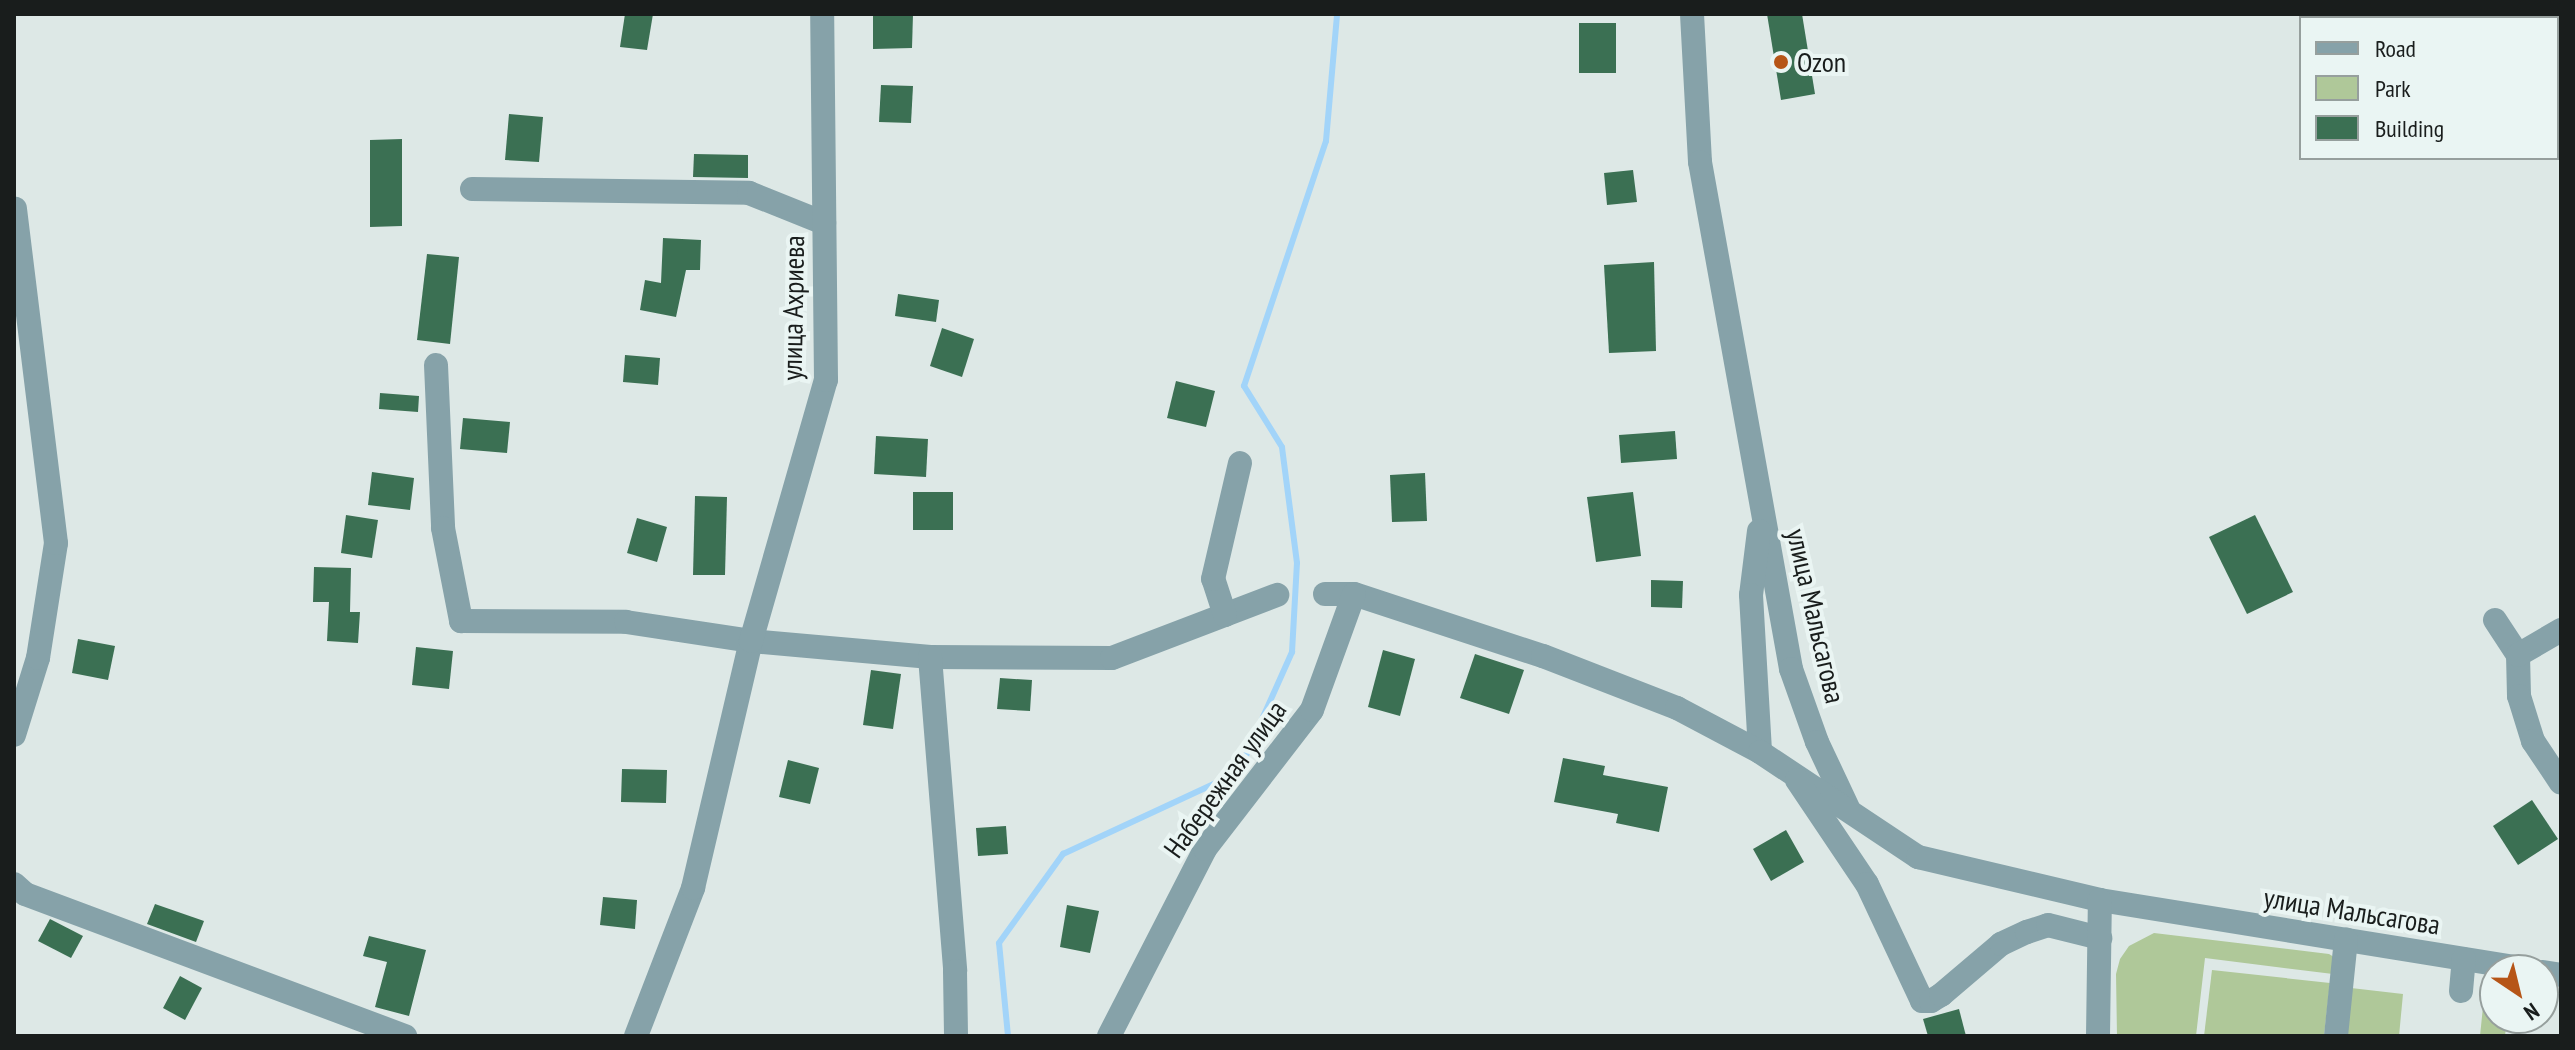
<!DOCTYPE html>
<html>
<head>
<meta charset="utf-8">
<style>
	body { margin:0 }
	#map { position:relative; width:2575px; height:1050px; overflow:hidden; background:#dde8e6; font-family:"PT Sans Narrow",sans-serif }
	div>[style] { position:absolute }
	.green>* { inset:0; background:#afc899 }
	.stream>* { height:6px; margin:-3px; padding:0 3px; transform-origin:3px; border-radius:3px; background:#a2d4f9 }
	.building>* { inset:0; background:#3b7053 }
	.minor>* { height:24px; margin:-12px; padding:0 12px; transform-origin:12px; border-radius:12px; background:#86a2a9 }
	.dots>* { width:22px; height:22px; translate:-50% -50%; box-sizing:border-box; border:4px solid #eaf5f3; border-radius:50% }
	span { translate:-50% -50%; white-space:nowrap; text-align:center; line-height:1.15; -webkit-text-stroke:8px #eaf5f3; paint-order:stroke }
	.poi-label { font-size:28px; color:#191d1c }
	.left { translate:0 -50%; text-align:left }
	.street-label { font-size:28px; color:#191d1c }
	.frame { position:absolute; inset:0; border:16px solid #191d1c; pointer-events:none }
	.legend { position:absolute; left:2299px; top:16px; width:260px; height:144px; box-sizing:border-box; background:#eaf5f3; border:2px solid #969f9d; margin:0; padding:10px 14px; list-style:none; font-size:24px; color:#191d1c }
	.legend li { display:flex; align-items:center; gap:16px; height:40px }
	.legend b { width:40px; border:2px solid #969f9d }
	.north { position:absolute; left:2479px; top:954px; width:80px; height:80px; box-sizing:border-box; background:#eaf5f3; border:2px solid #969f9d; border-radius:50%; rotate:145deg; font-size:22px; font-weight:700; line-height:32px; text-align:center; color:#191d1c }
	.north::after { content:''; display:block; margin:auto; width:28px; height:36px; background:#b65517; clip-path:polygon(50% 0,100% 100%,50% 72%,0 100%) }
</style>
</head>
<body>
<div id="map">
	<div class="green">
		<i style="clip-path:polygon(2154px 933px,2329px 954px,2334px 957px,2333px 974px,2205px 958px,2196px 1036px,2117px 1036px,2116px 974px,2120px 959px,2129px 946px)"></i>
		<i style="clip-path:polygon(2212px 970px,2330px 983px,2324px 1036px,2204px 1036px)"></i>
		<i style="clip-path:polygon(2351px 988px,2403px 994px,2399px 1036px,2345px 1036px)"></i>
		<i style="clip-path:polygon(2484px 997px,2495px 998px,2495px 1018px,2507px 1018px,2505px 1036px,2480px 1036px)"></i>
	</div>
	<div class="stream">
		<i style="left:1008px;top:1036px;width:93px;rotate:-95.5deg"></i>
		<i style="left:999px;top:943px;width:110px;rotate:-54.3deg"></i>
		<i style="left:1063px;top:854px;width:181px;rotate:-24.9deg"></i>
		<i style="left:1227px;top:778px;width:30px;rotate:-50deg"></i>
		<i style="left:1246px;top:755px;width:113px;rotate:-65.9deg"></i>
		<i style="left:1292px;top:652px;width:89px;rotate:-86.8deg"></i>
		<i style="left:1297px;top:563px;width:117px;rotate:-97.4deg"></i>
		<i style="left:1282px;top:447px;width:72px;rotate:-121.9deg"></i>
		<i style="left:1244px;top:386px;width:258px;rotate:-71.5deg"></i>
		<i style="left:1326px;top:141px;width:127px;rotate:-85deg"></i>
	</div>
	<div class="building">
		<i style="clip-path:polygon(625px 14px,653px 14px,647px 50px,620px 47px)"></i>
		<i style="clip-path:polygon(873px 14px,913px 14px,912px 48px,873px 49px)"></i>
		<i style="clip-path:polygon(1767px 14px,1802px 14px,1815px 94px,1781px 100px)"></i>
		<i style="clip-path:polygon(1579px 23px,1616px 23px,1616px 73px,1579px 73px)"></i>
		<i style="clip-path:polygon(881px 85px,913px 86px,911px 123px,879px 122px)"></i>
		<i style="clip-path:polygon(509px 114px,543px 117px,539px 162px,505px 160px)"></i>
		<i style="clip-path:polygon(402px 139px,402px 226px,370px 227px,370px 140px)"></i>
		<i style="clip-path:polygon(694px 154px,748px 155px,748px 178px,693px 177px)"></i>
		<i style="clip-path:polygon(1633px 170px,1637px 202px,1607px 205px,1604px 173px)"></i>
		<i style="clip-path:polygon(663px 238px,701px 240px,700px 270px,686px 270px,676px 317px,640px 310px,645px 280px,661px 283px)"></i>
		<i style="clip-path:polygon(427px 254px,459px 257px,450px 344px,417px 340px)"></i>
		<i style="clip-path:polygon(1654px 262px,1656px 351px,1609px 353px,1604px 265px)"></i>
		<i style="clip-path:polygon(898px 294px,939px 300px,936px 322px,895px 316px)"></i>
		<i style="clip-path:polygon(942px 328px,974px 339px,962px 377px,930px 366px)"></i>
		<i style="clip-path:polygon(625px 355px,660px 358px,658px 385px,623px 382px)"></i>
		<i style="clip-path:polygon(1176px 381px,1215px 391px,1206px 427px,1167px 418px)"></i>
		<i style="clip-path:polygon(380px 393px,419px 396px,418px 412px,379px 409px)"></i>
		<i style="clip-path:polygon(463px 418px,510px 422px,507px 453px,460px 449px)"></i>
		<i style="clip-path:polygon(1675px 431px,1677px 459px,1621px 463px,1619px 435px)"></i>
		<i style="clip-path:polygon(876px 436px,928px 439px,926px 477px,874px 474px)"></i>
		<i style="clip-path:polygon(372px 472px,414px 478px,410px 510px,368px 505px)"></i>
		<i style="clip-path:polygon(1425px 473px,1427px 521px,1392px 522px,1390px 475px)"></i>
		<i style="clip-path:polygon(913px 492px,953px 492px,953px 530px,913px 530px)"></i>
		<i style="clip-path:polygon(1633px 492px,1641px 556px,1596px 562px,1587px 497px)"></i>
		<i style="clip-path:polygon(695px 496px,727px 497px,725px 575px,693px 575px)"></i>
		<i style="clip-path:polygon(346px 515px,378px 520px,372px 558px,341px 553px)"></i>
		<i style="clip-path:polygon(2255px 515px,2293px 592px,2247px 614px,2209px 537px)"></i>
		<i style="clip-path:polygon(637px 518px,667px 527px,657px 562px,627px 553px)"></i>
		<i style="clip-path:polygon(314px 567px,351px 568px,350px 612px,360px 612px,358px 643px,327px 641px,329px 602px,313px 602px)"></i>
		<i style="clip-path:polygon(1651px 580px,1683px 581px,1682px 608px,1651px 607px)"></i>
		<i style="clip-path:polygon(78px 639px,115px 646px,108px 680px,72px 673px)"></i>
		<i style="clip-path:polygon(416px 647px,453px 651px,449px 689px,412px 685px)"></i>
		<i style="clip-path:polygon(1383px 650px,1415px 659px,1400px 716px,1368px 707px)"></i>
		<i style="clip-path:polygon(1475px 654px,1524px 670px,1509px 714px,1460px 698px)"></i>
		<i style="clip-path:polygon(871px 670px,901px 674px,893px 729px,863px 725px)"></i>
		<i style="clip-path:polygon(1000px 678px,1032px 680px,1030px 711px,997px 709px)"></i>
		<i style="clip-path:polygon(1563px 758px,1605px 766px,1603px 775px,1668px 787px,1659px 832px,1616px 823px,1618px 814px,1554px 802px)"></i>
		<i style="clip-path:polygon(788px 760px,819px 768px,810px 804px,779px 797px)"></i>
		<i style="clip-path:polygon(622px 769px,667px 770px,666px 803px,621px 802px)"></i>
		<i style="clip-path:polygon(2532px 800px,2558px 839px,2518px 865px,2493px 826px)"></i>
		<i style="clip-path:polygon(1006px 826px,1008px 854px,978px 856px,976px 828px)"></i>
		<i style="clip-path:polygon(1786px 830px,1804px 862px,1771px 881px,1753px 849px)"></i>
		<i style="clip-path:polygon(603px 897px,637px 900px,635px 929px,600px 925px)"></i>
		<i style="clip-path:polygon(155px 904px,204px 921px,196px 942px,147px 924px)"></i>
		<i style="clip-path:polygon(1067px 905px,1099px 911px,1090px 953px,1060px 947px)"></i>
		<i style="clip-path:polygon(50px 919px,83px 936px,71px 958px,38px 941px)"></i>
		<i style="clip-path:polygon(369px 936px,426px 950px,409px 1016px,375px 1007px,387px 962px,363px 956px)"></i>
		<i style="clip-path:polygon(180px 976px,202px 988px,185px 1020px,163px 1008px)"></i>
		<i style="clip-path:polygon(1959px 1009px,1966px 1036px,1928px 1036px,1923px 1019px)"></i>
	</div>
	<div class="minor">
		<i style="left:1692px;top:14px;width:148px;rotate:86.9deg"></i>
		<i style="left:1700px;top:162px;width:515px;rotate:79.82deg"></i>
		<i style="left:1791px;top:669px;width:77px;rotate:70.4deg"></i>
		<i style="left:1817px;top:742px;width:73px;rotate:64.8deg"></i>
		<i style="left:472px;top:189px;width:277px;rotate:0.8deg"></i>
		<i style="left:749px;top:193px;width:81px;rotate:21.8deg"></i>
		<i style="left:436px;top:365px;width:163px;rotate:87.5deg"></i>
		<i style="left:443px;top:528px;width:95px;rotate:79deg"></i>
		<i style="left:461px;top:621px;width:165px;rotate:0.3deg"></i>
		<i style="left:626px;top:622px;width:126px;rotate:8.6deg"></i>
		<i style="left:751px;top:641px;width:180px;rotate:5.1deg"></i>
		<i style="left:930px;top:657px;width:182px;rotate:0.3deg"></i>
		<i style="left:1112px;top:658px;width:177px;rotate:-20.9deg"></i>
		<i style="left:1759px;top:531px;width:64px;rotate:97.1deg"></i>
		<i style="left:1751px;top:595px;width:157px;rotate:86.7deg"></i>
		<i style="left:1325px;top:594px;width:29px"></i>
		<i style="left:1354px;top:594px;width:199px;rotate:18.2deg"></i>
		<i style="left:1543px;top:656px;width:144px;rotate:21.2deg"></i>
		<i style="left:1677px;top:708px;width:94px;rotate:27.9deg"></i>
		<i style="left:1760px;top:752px;width:190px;rotate:33.6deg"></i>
		<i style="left:1918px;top:857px;width:187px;rotate:13.3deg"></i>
		<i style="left:2100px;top:900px;width:436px;rotate:9.2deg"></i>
		<i style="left:1225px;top:615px;width:38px;rotate:-108deg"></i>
		<i style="left:1213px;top:579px;width:119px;rotate:-76.9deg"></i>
		<i style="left:2495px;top:620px;width:42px;rotate:56.7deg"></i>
		<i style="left:2518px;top:655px;width:41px;rotate:88.6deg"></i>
		<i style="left:2519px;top:696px;width:47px;rotate:72.7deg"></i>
		<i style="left:2533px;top:741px;width:50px;rotate:56.3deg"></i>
		<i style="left:2518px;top:655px;width:50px;rotate:-30.2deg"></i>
		<i style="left:930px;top:657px;width:315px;rotate:85.4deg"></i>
		<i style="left:955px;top:971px;width:65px;rotate:89.1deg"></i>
		<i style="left:14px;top:735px;width:81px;rotate:-72.7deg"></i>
		<i style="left:38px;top:658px;width:116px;rotate:-81.1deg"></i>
		<i style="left:56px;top:543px;width:337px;rotate:-97deg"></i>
		<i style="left:1797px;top:780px;width:125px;rotate:56.1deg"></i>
		<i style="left:1867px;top:884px;width:129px;rotate:64.8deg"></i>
		<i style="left:1922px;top:1001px;width:9px"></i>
		<i style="left:1931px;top:1001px;width:12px;rotate:-31deg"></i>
		<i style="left:1941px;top:995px;width:79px;rotate:-40.4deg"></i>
		<i style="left:2001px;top:944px;width:29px;rotate:-25deg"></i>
		<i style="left:2027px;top:932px;width:22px;rotate:-18deg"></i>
		<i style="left:2048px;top:925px;width:54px;rotate:14deg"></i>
		<i style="left:14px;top:884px;width:15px;rotate:42deg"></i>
		<i style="left:25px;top:894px;width:406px;rotate:20.5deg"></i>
		<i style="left:2543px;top:972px;width:18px;rotate:9deg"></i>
		<i style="left:2461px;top:991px;width:32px;rotate:-85deg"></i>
		<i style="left:636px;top:1036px;width:159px;rotate:-68.9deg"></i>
		<i style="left:693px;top:888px;width:254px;rotate:-76.8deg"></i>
		<i style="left:751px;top:641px;width:272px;rotate:-74deg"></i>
		<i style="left:826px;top:380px;width:366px;rotate:-90.6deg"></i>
		<i style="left:1109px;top:1036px;width:210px;rotate:-62.8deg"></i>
		<i style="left:1205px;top:849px;width:175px;rotate:-52.4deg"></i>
		<i style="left:1312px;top:710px;width:123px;rotate:-70.1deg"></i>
		<i style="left:2098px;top:1036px;width:136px;rotate:-89.2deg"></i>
		<i style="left:2336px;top:1036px;width:97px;rotate:-84.1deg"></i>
	</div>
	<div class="dots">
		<i style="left:1781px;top:62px;background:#b65517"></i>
	</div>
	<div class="poi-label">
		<span class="left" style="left:1797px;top:62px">Ozon</span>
	</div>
	<div class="street-label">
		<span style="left:793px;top:308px;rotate:-89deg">улица Ахриева</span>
		<span style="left:1816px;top:616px;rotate:77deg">улица Мальсагова</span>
		<span style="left:1225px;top:779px;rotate:-54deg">Набережная улица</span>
		<span style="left:2352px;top:911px;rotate:9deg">улица Мальсагова</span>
	</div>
	<div class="frame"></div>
	<ul class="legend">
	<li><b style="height:10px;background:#86a2a9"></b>Road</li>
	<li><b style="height:22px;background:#afc899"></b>Park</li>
	<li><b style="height:22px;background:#3b7053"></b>Building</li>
	</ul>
	<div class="north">N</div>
</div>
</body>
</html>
